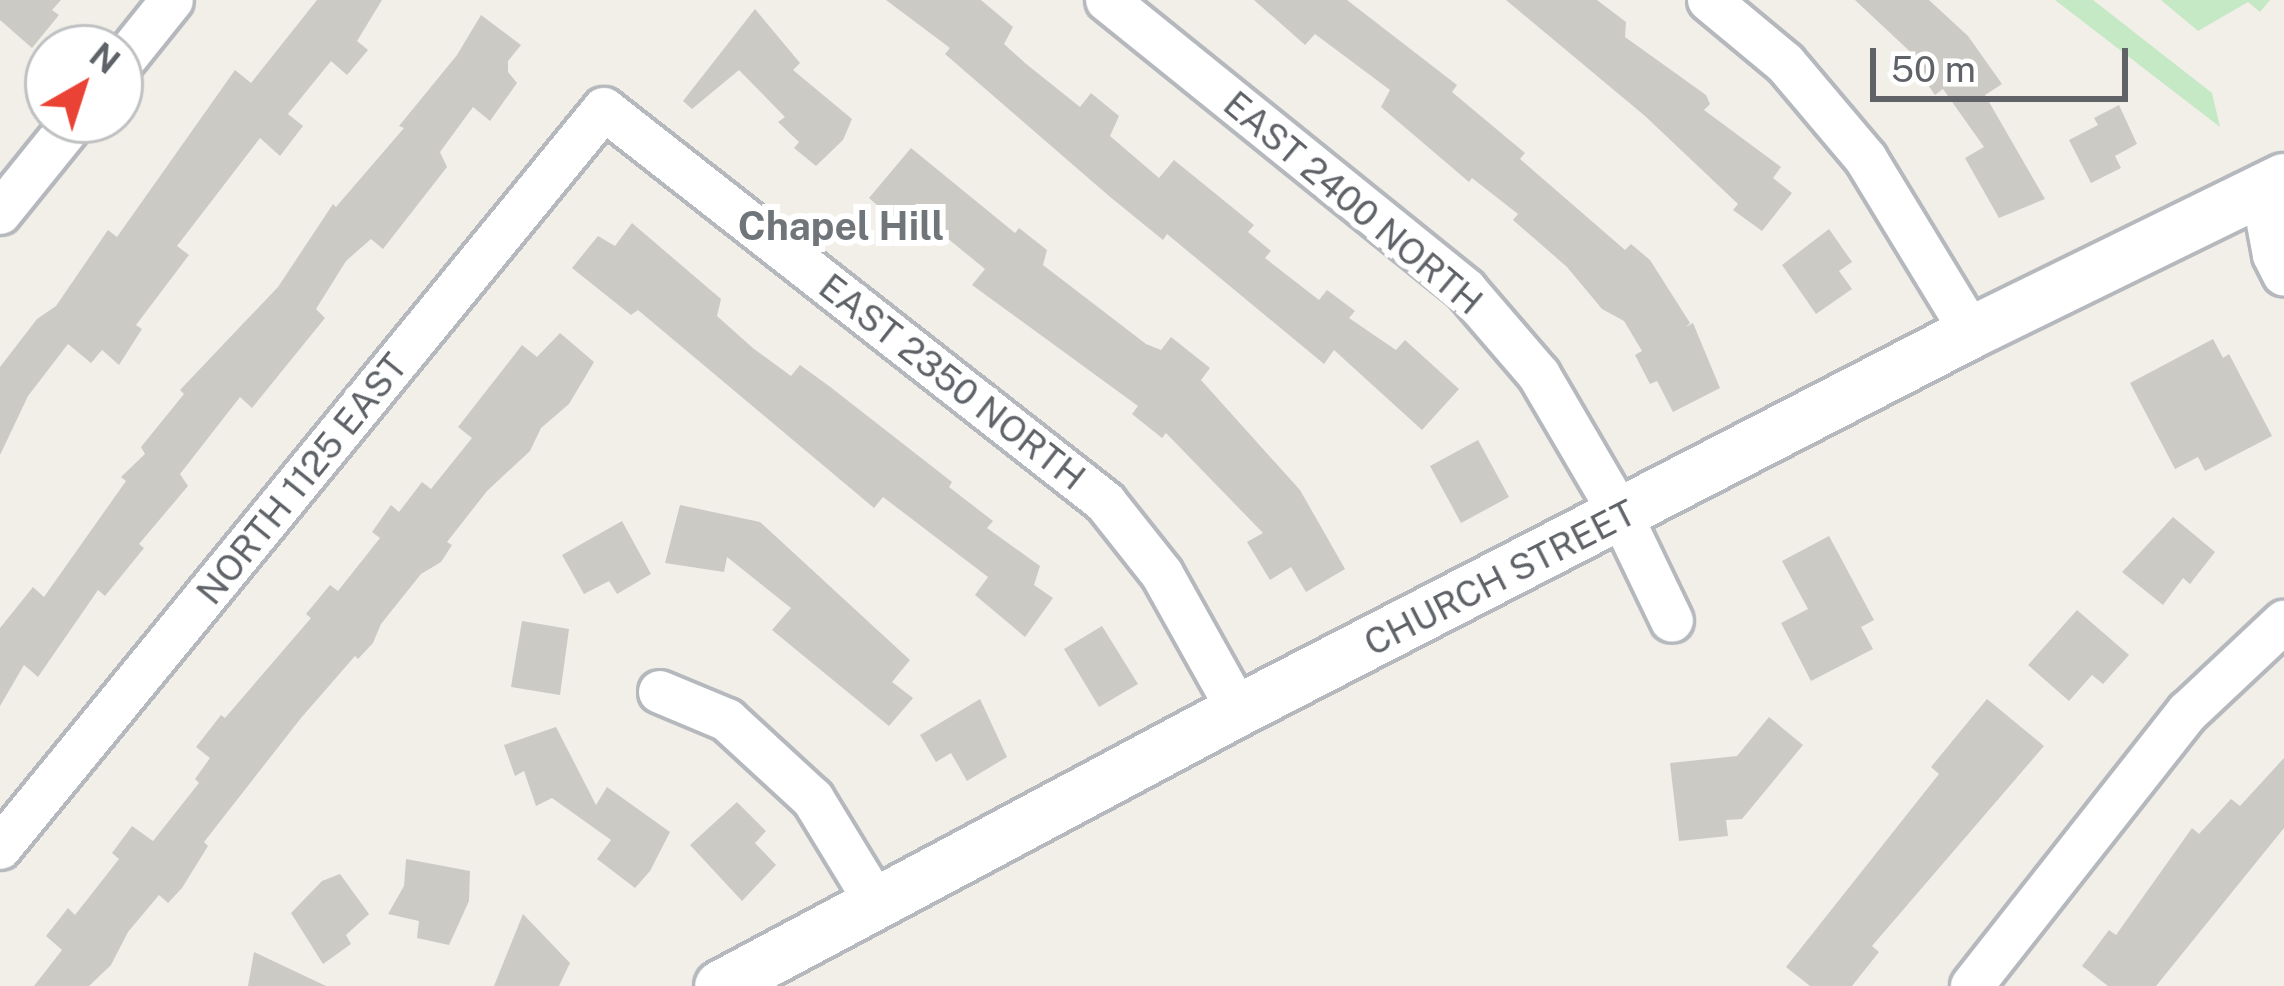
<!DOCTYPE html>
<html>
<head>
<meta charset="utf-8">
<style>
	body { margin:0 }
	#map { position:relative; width:2284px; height:986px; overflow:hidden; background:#f1efe8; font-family:"Public Sans",sans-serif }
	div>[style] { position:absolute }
	.green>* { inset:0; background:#c5e8c5 }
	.building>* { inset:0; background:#cccac5 }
	.roads { filter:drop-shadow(3px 0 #b5b8bc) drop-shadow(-3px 0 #b5b8bc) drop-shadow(0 3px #b5b8bc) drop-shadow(0 -3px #b5b8bc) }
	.minor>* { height:42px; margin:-21px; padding:0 21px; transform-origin:21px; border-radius:21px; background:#fff }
	.tertiary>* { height:51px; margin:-25.5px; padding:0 25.5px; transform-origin:25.5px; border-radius:25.5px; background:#fff }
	span { translate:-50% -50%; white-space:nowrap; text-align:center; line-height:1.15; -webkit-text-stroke:12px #fff; paint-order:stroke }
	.street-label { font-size:36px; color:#5f6368 }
	.neighbourhood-label { font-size:39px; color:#70757a; font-weight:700 }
	.north { position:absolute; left:24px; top:24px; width:120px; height:120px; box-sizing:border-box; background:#fff; border:3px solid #bfc1c3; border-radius:50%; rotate:39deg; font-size:33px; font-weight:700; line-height:48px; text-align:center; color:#5f6368 }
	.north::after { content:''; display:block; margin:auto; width:42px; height:54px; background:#ea4335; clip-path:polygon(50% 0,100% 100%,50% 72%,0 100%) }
	.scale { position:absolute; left:1870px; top:48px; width:258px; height:54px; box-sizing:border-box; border:6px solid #5f6368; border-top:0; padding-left:15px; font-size:36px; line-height:42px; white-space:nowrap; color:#5f6368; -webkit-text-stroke:9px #fff; paint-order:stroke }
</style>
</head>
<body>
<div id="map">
	<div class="green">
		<i style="clip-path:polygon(2055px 0,2093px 0,2212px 93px,2220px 127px)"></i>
		<i style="clip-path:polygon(2161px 0,2270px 0,2260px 12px,2248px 2px,2198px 31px)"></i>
	</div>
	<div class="building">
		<i style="clip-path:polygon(0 0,61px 0,52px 10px,59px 15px,32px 48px,0 20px)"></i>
		<i style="clip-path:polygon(317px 0,382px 0,357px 41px,368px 50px,347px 75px,331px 61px,288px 114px,303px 126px,280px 156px,260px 138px,177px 246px,189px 255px,136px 325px,142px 329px,119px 365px,102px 350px,91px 363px,68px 344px,28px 396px,0 455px,0 367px,37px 319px,56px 306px,108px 230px,117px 237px,235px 70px,251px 83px)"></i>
		<i style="clip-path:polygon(886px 0,981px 0,1013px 27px,1004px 44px,1025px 63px,1080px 107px,1091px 93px,1119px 116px,1110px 136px,1159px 178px,1174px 160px,1254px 225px,1248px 232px,1271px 251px,1265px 258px,1319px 300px,1327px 290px,1355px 311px,1349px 318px,1396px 350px,1405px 340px,1459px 389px,1422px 430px,1334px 350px,1324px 364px,1167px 234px,1163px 240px,1109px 196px,945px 54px,950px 48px)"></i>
		<i style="clip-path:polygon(1254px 0,1347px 0,1457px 85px,1452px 92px,1525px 153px,1520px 159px,1625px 250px,1631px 244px,1650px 260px,1690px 323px,1686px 327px,1693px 323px,1720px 388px,1673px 412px,1657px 381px,1650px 384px,1635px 355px,1642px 351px,1624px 321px,1602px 309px,1567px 267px,1513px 220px,1518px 214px,1472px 178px,1469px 182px,1381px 107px,1390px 90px,1315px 34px,1305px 45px)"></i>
		<i style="clip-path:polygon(1506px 0,1597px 0,1626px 22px,1625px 37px,1706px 95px,1710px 104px,1704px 110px,1781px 167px,1773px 178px,1792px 193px,1762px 231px,1733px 210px,1738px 204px,1645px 116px)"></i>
		<i style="clip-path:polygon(1855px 0,1929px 0,1968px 36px,2002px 84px,1985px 95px,2045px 199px,1999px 218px,1965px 158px,1984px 147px,1943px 89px,1935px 95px,1914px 65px,1920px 61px)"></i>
		<i style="clip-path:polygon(755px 9px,800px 63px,793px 70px,852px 119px,843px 140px,816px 166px,794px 148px,799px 142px,778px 122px,785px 117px,739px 70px,692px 109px,683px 101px)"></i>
		<i style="clip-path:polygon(481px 15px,521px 45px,508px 61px,508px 72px,517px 83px,490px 121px,473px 107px,440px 152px,447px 167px,383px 249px,371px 239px,346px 261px,316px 309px,325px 318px,252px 408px,240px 397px,180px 474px,188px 486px,139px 544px,144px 548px,105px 596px,98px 590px,38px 677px,24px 665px,0 706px,0 628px,33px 587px,44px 597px,126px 481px,121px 477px,145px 454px,141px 447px,184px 394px,180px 390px,278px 287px,333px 204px,336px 207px,404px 128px,399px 126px,457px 55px)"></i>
		<i style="clip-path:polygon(2119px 105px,2137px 144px,2115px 156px,2121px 168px,2091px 183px,2069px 140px,2098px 125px,2094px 118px)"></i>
		<i style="clip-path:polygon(911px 148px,1015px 233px,1019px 228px,1047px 250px,1043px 265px,1146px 344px,1161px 350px,1171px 337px,1210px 368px,1201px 380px,1300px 490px,1345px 569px,1306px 592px,1291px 567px,1270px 580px,1247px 542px,1263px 533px,1166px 433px,1162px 438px,1132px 414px,1138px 406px,972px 285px,985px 269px,930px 224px,926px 230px,901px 209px,893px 219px,869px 198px)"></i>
		<i style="clip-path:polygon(632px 223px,721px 299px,717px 316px,754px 349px,791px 376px,800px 365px,829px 386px,952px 482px,949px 487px,993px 521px,987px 528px,1040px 566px,1034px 585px,1053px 598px,1025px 637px,975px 595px,988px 577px,883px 497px,874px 508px,638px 310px,631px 315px,572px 268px,598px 236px,615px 246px)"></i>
		<i style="clip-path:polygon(1829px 229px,1852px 262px,1839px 271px,1852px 289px,1816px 314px,1782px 265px)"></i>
		<i style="clip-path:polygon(560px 333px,594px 362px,569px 404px,541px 428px,530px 451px,487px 491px,447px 542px,452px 545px,441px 562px,421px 574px,381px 624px,373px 643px,358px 659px,355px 656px,301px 718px,204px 842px,208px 846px,182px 888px,168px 903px,159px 895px,128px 932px,111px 965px,89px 986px,34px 986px,62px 950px,46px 936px,68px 908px,75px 915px,119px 859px,112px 853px,132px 826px,153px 841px,199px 783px,195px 779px,210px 758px,196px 747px,221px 715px,225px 718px,311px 618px,306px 614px,330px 585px,338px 591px,380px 538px,372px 532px,391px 505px,399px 512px,422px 482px,431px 489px,472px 438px,458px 427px,522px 345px,537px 357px)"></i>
		<i style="clip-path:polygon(2213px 339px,2223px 358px,2229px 354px,2272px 436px,2205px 471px,2198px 457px,2175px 469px,2130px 383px)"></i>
		<i style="clip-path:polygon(1478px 440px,1509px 497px,1461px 523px,1430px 466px)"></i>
		<i style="clip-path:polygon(680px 505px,760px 522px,910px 660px,892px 682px,913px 698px,889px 726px,772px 630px,791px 608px,727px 557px,724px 572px,665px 563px)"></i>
		<i style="clip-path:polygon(2173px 517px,2215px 552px,2190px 584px,2183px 578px,2163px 605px,2122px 572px)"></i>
		<i style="clip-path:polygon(622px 521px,651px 574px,617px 594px,609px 581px,584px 594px,562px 555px)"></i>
		<i style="clip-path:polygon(1829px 536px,1874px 620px,1861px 627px,1873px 649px,1811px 681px,1781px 623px,1808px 609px,1782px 561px)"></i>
		<i style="clip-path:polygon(2077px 610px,2129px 655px,2103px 684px,2092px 675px,2069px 701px,2028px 665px)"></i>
		<i style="clip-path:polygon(522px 621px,569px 629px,560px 695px,511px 687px)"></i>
		<i style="clip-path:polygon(1102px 626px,1138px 684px,1099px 707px,1064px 649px)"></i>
		<i style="clip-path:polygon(980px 699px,1007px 757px,967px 781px,951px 753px,936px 762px,920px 735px)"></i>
		<i style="clip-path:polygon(1987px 699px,2044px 746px,1872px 946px,1879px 952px,1852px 986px,1810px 986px,1786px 967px,1939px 774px,1931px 767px)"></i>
		<i style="clip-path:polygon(1769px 717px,1803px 745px,1742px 819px,1726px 820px,1728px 836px,1679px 841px,1670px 763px,1737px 756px)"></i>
		<i style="clip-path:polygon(556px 727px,596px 805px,607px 787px,670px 832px,650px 871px,635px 888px,597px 859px,611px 840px,552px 798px,536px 806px,524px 771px,515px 776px,504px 745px)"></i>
		<i style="clip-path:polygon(2284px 758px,2284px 828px,2156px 986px,2108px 986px,2082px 966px,2109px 930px,2116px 935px,2192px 828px,2199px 834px,2231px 799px,2240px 806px)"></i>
		<i style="clip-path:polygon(737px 802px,766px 831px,755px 843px,776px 865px,742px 901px,690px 845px)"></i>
		<i style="clip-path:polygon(406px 859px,470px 871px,469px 901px,449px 945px,417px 938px,419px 921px,388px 914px,404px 886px)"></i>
		<i style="clip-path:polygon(340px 874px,369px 914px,346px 935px,351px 944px,323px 964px,291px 913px,322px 881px)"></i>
		<i style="clip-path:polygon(523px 914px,570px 963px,559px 986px,494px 986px)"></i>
		<i style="clip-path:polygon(254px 952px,326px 986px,248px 986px)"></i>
	</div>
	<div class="roads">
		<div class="minor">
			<i style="left:1107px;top:0;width:461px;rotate:38.9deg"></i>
			<i style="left:1466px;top:290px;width:112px;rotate:49.3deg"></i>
			<i style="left:1539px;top:375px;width:164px;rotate:59.7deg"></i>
			<i style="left:1622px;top:517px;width:115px;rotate:64.3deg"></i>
			<i style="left:1709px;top:0;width:99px;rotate:39.7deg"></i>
			<i style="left:1785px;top:63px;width:126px;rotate:49.8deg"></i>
			<i style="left:1866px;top:159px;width:202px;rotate:58.7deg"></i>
			<i style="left:120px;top:65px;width:83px;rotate:-51.3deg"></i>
			<i style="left:2262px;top:191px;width:65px;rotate:79.4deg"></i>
			<i style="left:2274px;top:255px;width:22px;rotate:63deg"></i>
			<i style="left:0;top:213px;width:119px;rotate:-51.1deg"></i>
			<i style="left:660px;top:692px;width:73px;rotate:22.7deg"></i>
			<i style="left:727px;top:720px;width:117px;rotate:42.6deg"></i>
			<i style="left:813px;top:799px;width:125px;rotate:58.7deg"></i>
			<i style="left:0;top:848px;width:954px;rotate:-50.74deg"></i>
			<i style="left:604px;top:109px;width:637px;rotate:38.11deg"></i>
			<i style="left:1105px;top:502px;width:92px;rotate:51.6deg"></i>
			<i style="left:1162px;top:574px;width:156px;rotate:60.8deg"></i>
			<i style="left:1972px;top:986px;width:349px;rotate:-51.8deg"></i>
			<i style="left:2188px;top:712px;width:132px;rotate:-43.2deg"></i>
		</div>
		<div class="tertiary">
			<i style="left:720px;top:986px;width:587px;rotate:-28.05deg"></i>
			<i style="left:1238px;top:710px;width:825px;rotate:-27.28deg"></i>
			<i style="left:1971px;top:332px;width:348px;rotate:-26.1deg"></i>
		</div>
	</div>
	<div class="street-label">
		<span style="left:1353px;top:203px;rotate:40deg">EAST 2400 NORTH</span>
		<span style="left:952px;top:382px;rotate:38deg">EAST 2350 NORTH</span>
		<span style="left:302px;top:479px;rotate:-51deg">NORTH 1125 EAST</span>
		<span style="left:1500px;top:578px;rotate:-27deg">CHURCH STREET</span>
	</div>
	<div class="neighbourhood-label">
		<span style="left:841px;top:226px">Chapel Hill</span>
	</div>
	<div class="north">N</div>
	<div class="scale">50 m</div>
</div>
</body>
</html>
